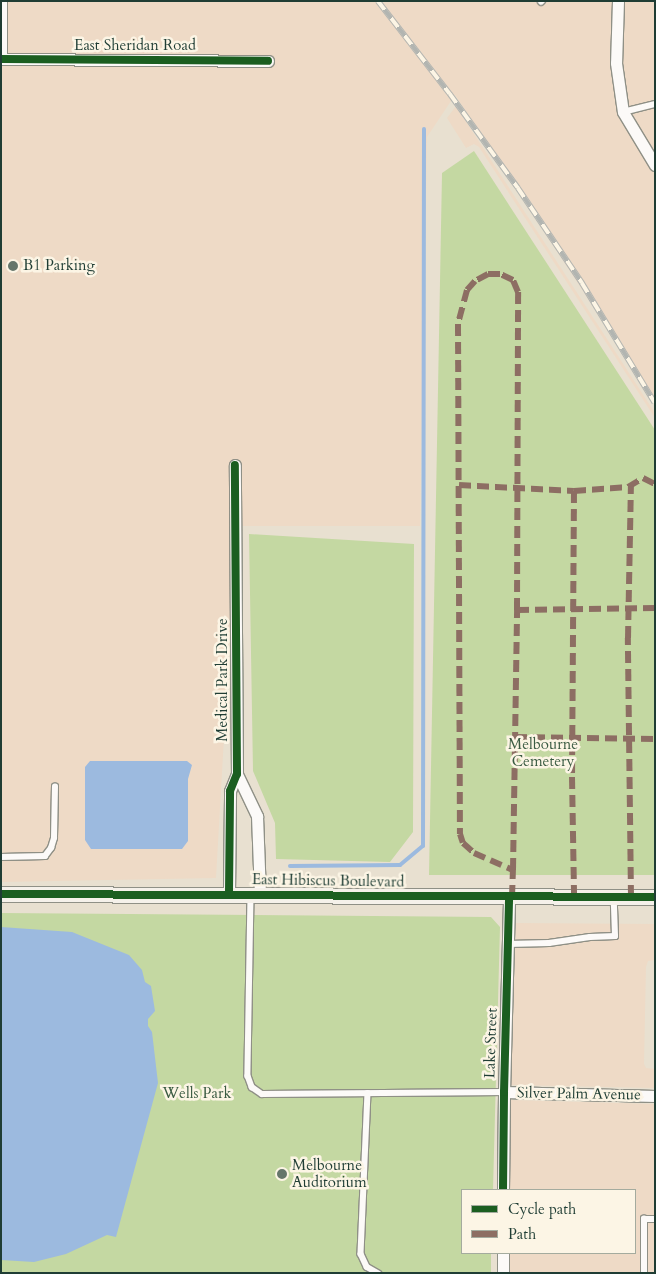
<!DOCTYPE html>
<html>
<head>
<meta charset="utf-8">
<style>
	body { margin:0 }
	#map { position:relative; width:656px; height:1274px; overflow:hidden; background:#e8e0d0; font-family:Cardo,serif }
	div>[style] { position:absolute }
	.built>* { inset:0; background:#eedac6 }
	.green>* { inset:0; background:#c4d8a2 }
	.water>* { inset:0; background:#9cbadf }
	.stream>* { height:4px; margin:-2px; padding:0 2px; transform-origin:2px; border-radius:2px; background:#9cbadf }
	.roads { filter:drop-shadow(1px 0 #8f9086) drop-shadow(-1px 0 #8f9086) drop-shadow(0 1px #8f9086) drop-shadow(0 -1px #8f9086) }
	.lane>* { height:5.5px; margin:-2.75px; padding:0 2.75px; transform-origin:2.75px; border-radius:2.75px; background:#fcfaf8 }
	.street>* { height:11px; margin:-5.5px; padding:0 5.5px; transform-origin:5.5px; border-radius:5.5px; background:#fcfaf8 }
	.secondary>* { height:15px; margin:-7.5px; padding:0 7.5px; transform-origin:7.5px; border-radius:7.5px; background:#f5f1ea }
	.rail>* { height:5.5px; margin-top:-2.75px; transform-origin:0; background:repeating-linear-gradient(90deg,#fcf5e5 0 11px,#b2b5b1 0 22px); box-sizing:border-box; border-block:1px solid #b2b5b1 }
	.quiet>* { height:6px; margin-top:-3px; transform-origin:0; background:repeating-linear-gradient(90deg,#8d6e63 0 12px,transparent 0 18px) }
	.cycleway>* { height:8px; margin:-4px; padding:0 4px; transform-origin:4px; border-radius:4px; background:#1b5e20 }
	.dots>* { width:14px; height:14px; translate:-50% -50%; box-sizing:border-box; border:2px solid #fcf5e5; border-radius:50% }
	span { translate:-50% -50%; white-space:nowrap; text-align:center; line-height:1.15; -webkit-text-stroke:5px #fcf5e5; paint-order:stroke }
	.street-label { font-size:15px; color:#1f3d34 }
	.poi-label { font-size:15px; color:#1f3d34 }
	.left { translate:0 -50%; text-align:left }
	.park-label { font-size:15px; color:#3a5b42 }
	.frame { position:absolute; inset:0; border:2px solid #1f3d34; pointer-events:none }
	.legend { position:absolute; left:461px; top:1189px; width:175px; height:65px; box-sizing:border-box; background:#fcf5e5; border:1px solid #a4ab9e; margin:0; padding:6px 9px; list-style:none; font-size:15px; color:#1f3d34 }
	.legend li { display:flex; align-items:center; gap:10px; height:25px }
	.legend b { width:25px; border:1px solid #a4ab9e }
</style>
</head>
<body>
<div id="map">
	<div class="built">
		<i style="clip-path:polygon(1px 1px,655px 1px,655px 401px,455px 95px,427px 137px,420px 526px,236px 526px,216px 878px,1px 882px)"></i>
		<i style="clip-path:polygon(456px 106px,655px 413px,655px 418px,479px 147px,474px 144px,466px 148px,447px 118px)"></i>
		<i style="clip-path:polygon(516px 923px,655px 924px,655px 960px,648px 961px,646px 967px,644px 1064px,646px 1068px,655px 1069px,655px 1088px,511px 1085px)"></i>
		<i style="clip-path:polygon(511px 1100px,655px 1104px,655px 1273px,510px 1273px,510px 1253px,635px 1253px,635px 1190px,510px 1190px)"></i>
	</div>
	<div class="green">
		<i style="clip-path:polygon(474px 151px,655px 430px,655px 875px,429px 875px,442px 173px)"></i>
		<i style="clip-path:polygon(249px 534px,414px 544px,413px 832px,390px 862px,276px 859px,275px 823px,253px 771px)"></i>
		<i style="clip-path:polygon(1px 913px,491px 917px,500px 927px,493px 1190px,462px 1190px,462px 1253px,491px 1253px,491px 1273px,1px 1273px)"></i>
	</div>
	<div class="water">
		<i style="clip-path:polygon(90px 761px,187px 761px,192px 765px,188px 779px,188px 841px,182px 849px,91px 849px,85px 840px,85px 767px)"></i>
		<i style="clip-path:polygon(1px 927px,72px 932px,129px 955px,142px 970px,145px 982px,151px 986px,155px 1011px,148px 1019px,148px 1026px,152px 1032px,158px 1083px,116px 1237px,107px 1235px,66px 1254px,34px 1262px,1px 1260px)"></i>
	</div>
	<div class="stream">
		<i style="left:290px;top:866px;width:110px;rotate:-0.5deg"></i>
		<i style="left:400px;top:865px;width:30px;rotate:-40deg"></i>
		<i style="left:423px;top:846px;width:717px;rotate:-89.92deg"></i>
	</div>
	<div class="roads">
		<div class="lane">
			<i style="left:541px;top:2px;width:1px;rotate:-45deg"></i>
			<i style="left:4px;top:59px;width:58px;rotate:-90deg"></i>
			<i style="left:623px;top:112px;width:33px;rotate:-14deg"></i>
			<i style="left:1px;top:857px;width:44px;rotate:-1.3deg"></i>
			<i style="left:45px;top:856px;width:10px;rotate:-53deg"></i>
			<i style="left:51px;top:848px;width:10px;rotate:-73deg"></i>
			<i style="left:54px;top:838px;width:51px;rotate:-88.9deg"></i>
			<i style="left:251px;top:896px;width:180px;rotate:91deg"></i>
			<i style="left:248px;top:1076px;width:12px;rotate:70deg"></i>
			<i style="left:252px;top:1087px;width:12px;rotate:35deg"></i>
			<i style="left:262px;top:1094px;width:242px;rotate:-0.5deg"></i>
			<i style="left:508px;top:944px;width:41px;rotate:-1.4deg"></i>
			<i style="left:549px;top:943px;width:41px;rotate:-8.3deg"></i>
			<i style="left:590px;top:937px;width:25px;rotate:-2deg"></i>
			<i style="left:615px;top:936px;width:38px;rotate:-92deg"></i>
			<i style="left:368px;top:1093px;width:161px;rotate:92.5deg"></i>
			<i style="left:361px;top:1254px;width:14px;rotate:65deg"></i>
			<i style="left:367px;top:1267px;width:13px;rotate:29deg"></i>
			<i style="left:644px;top:1273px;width:54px;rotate:-90deg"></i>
			<i style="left:644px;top:1219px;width:11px"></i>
		</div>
		<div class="street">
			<i style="left:618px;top:1px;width:62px;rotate:91.8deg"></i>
			<i style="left:616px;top:63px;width:49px;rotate:81.9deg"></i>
			<i style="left:623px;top:112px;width:62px;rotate:58.9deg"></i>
			<i style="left:1px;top:59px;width:267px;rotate:0.4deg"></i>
			<i style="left:237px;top:774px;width:47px;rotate:64.5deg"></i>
			<i style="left:257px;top:816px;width:78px;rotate:87.8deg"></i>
			<i style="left:229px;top:893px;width:102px;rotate:-89.4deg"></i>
			<i style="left:230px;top:791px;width:18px;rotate:-68deg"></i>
			<i style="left:237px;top:774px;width:309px;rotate:-90.4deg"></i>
			<i style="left:504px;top:1092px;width:151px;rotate:1.5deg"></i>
			<i style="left:503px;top:1190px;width:98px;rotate:-89.4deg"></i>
			<i style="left:504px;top:1092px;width:195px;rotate:-88.5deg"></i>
			<i style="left:503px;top:1273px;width:20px;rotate:-90deg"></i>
		</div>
		<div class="secondary">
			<i style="left:1px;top:894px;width:654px;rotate:0.26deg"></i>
		</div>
	</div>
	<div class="rail">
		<i style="left:378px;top:1px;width:118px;rotate:52.3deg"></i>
		<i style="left:450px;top:94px;width:116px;rotate:54.1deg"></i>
		<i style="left:518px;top:188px;width:115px;rotate:56deg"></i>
		<i style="left:582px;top:283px;width:140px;rotate:58.7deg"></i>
	</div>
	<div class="quiet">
		<i style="left:459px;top:485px;width:115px;rotate:3deg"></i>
		<i style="left:574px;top:491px;width:54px;rotate:-4.2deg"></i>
		<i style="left:628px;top:487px;width:17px;rotate:-31deg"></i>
		<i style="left:643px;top:478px;width:13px;rotate:27deg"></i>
		<i style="left:574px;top:491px;width:286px;rotate:90.4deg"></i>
		<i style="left:572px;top:777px;width:120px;rotate:89deg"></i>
		<i style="left:517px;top:610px;width:138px;rotate:-0.8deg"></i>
		<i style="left:515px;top:737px;width:140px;rotate:0.8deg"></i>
		<i style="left:512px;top:897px;width:27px;rotate:-88deg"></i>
		<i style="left:513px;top:870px;width:260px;rotate:-89.1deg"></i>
		<i style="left:517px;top:610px;width:318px;rotate:-89.8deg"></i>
		<i style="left:518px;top:292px;width:13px;rotate:-113deg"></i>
		<i style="left:513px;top:280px;width:14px;rotate:-155deg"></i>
		<i style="left:500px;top:274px;width:12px;rotate:180deg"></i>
		<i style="left:488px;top:274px;width:15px;rotate:152deg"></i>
		<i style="left:475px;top:281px;width:12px;rotate:132deg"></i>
		<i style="left:467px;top:290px;width:35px;rotate:105deg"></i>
		<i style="left:458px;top:324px;width:510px;rotate:89.78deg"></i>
		<i style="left:460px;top:834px;width:9px;rotate:72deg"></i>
		<i style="left:463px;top:843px;width:15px;rotate:42deg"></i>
		<i style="left:474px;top:853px;width:43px;rotate:23.6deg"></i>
		<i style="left:631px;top:897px;width:259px;rotate:-90.7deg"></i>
		<i style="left:628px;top:638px;width:152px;rotate:-88.9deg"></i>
	</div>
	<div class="cycleway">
		<i style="left:1px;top:59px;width:267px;rotate:0.4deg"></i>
		<i style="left:229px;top:893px;width:102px;rotate:-89.4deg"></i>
		<i style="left:230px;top:791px;width:18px;rotate:-68deg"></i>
		<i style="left:237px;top:774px;width:309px;rotate:-90.4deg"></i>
		<i style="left:1px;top:894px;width:654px;rotate:0.26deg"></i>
		<i style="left:503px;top:1190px;width:98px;rotate:-89.4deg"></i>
		<i style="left:504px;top:1092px;width:195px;rotate:-88.5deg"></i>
	</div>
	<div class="dots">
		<i style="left:13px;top:266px;background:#65766b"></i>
		<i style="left:282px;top:1174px;background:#65766b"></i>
	</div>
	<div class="street-label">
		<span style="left:135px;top:46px">East Sheridan Road</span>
		<span style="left:223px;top:680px;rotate:-90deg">Medical Park Drive</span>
		<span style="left:328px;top:881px;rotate:1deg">East Hibiscus Boulevard</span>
		<span style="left:491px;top:1043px;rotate:-88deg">Lake Street</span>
		<span style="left:579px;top:1094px;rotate:1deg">Silver Palm Avenue</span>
	</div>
	<div class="poi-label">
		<span class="left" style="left:23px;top:266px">B1 Parking</span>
		<span class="left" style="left:292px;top:1174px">Melbourne<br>Auditorium</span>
	</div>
	<div class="park-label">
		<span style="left:543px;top:753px">Melbourne<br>Cemetery</span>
		<span style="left:197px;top:1094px">Wells Park</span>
	</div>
	<div class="frame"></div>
	<ul class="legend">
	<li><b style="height:6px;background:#1b5e20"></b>Cycle path</li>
	<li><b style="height:6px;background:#8d6e63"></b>Path</li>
	</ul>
</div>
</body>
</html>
